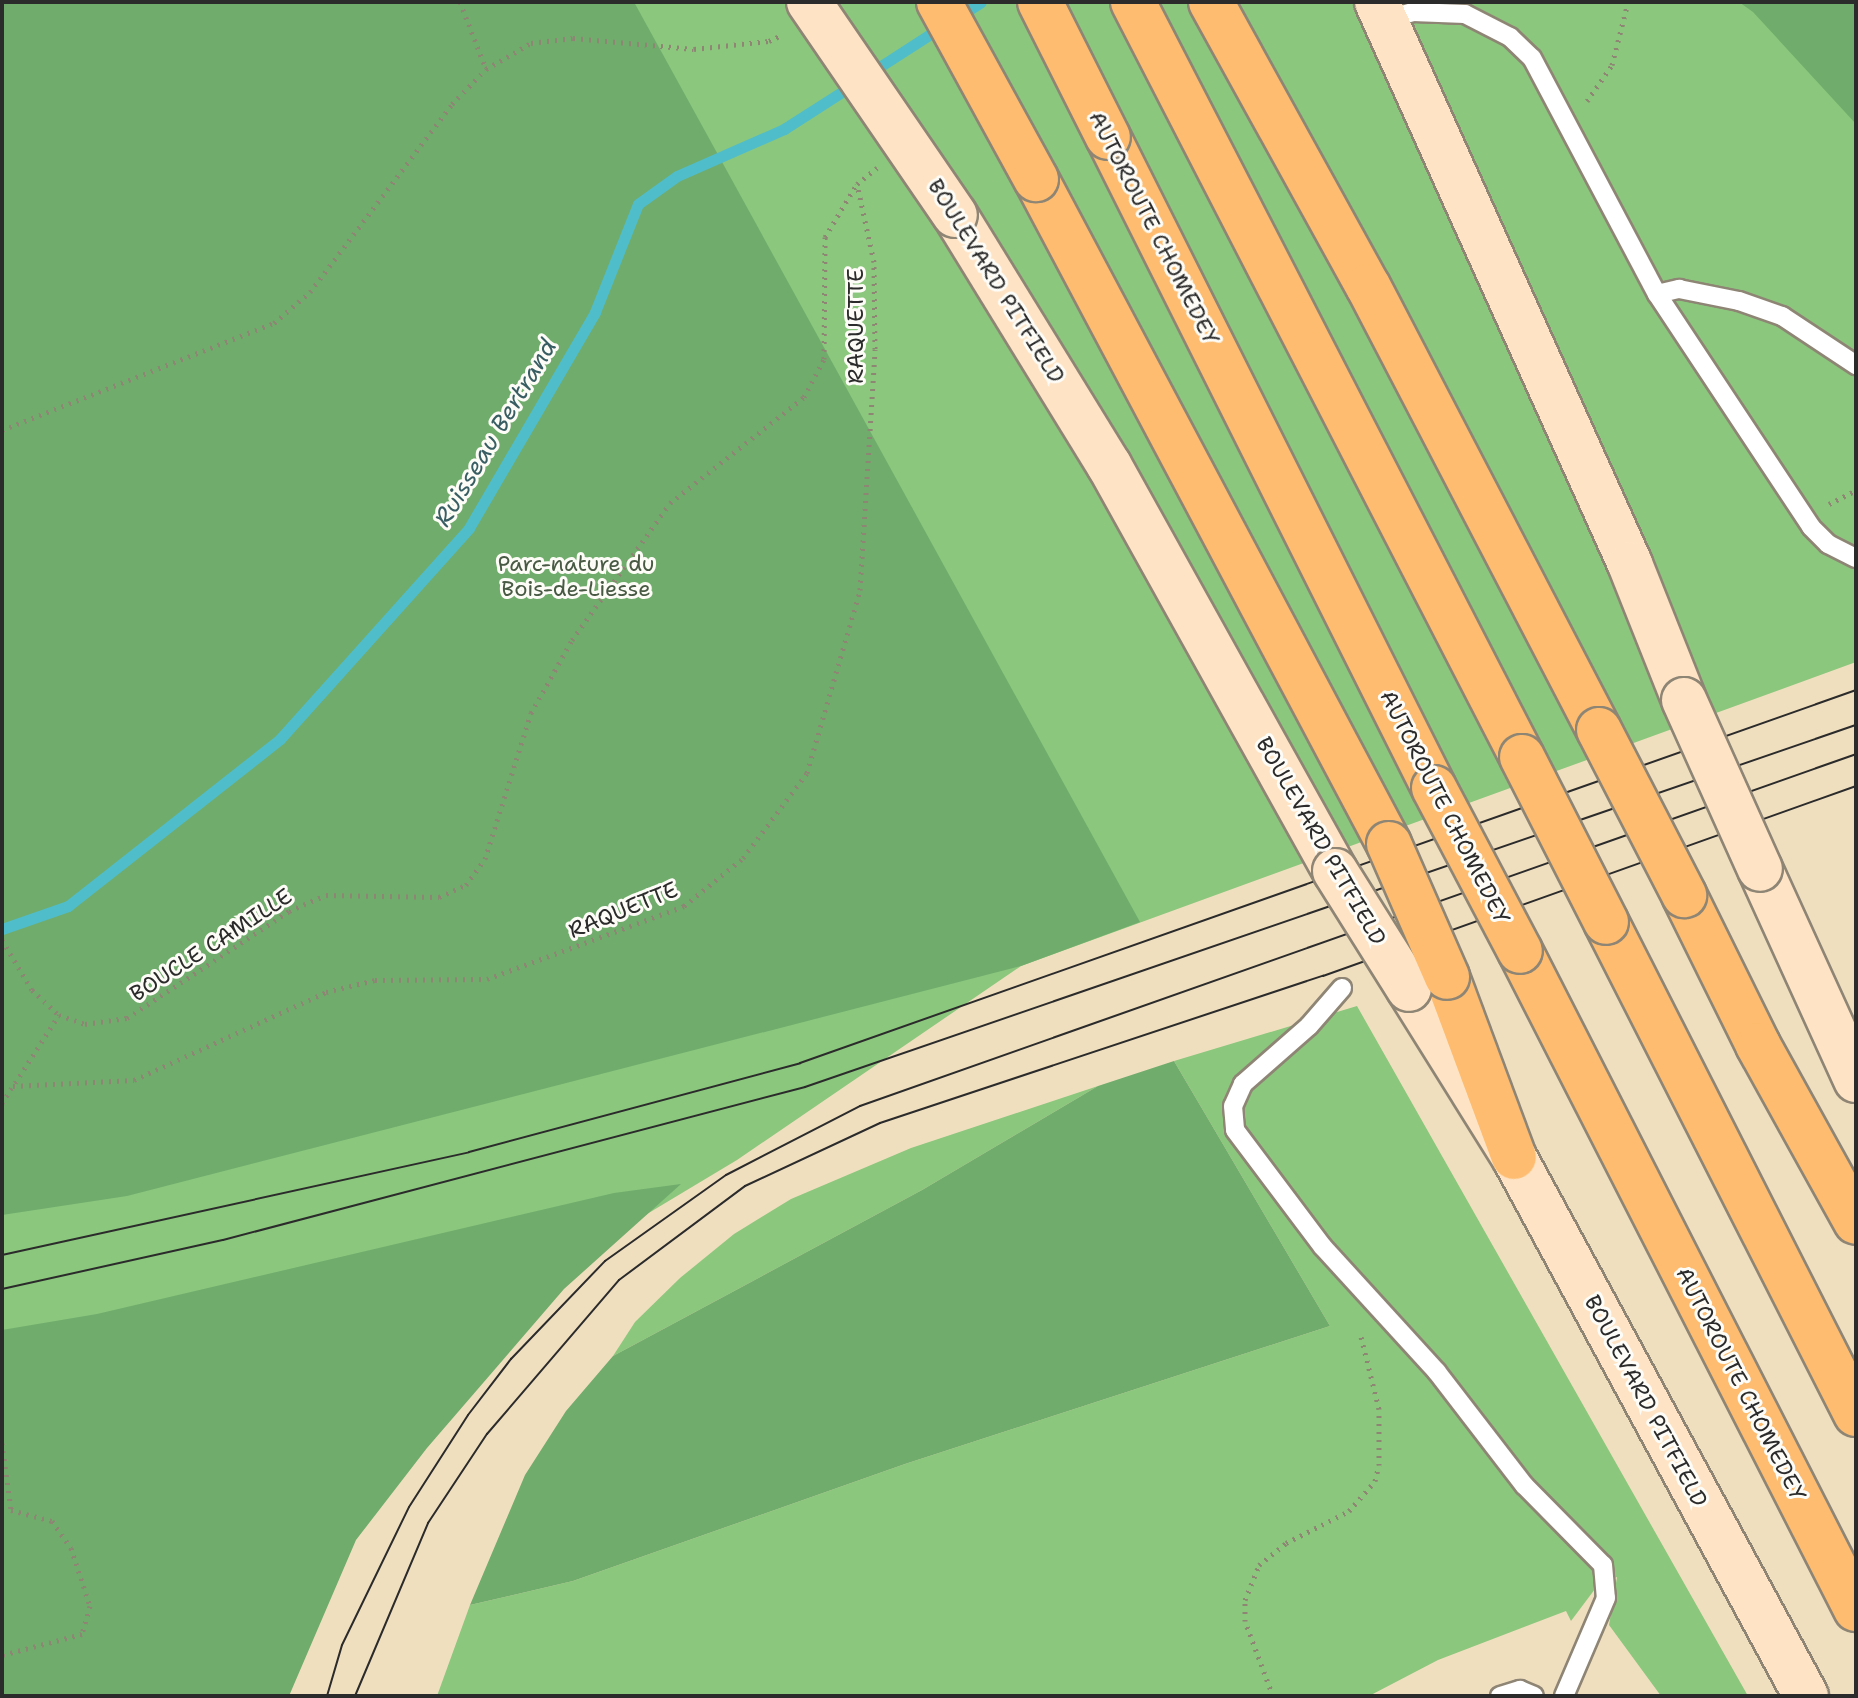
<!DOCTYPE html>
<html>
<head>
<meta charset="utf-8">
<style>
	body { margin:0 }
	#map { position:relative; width:1858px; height:1698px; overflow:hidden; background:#f0dfbf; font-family:"Shantell Sans",sans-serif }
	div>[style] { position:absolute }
	.green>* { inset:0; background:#8bc77d }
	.forest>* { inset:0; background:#70ac6c }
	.stream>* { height:11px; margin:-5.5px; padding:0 5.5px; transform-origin:5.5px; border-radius:5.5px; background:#50bdca }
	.path>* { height:5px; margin-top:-2.5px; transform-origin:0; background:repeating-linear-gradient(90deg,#8e8575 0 2px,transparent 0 8px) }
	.roads { filter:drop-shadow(2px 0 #8e8575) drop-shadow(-2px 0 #8e8575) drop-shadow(0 2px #8e8575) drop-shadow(0 -2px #8e8575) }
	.service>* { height:18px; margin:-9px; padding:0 9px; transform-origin:9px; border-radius:9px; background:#fff }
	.secondary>* { height:44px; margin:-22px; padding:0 22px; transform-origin:22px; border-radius:22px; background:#fee4c5 }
	.motorway>* { height:44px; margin:-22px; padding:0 22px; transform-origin:22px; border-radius:22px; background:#fdbc6f }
	.tram>* { height:2px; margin:-1px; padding:0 1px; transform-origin:1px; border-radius:1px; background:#2b2b2b }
	.bridges { filter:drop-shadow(2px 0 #8e8575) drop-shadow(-2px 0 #8e8575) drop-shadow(0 2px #8e8575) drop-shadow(0 -2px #8e8575) }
	.secondary-bridge>* { height:44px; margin:-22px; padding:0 22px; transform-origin:22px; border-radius:22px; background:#fee4c5 }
	.motorway-bridge>* { height:44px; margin:-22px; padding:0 22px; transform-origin:22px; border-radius:22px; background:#fdbc6f }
	span { translate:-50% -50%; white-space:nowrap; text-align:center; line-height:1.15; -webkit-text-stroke:6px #fdfcf7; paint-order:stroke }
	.street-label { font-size:22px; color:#2b2b2b }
	.park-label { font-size:22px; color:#485a44 }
	.water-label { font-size:24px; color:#385e63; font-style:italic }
	.frame { position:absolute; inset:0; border:4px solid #2b2b2b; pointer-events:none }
</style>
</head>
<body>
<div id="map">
	<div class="green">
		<i style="clip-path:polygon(2px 2px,1856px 2px,1856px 662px,1021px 966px,737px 1160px,602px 1241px,2px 1696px)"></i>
		<i style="clip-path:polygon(1357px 1006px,1748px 1696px,1661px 1696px,1609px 1625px,1617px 1577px,1598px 1585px,1571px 1621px,1566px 1611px,1438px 1660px,1369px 1696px,437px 1696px,470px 1605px,573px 1581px,905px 1464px,1330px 1326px,1174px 1061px)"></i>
		<i style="clip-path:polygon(1098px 1086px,922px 1190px,613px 1356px,635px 1322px,680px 1278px,734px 1234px,791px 1199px,911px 1148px)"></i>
	</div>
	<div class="forest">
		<i style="clip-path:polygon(2px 2px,634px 2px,1140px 922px,1021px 966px,127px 1196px,2px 1215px)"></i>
		<i style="clip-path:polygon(1739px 2px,1856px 2px,1856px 124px,1753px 12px)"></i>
		<i style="clip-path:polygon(1174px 1061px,1330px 1326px,905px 1464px,573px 1581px,470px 1605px,525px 1475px,566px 1411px,613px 1356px,922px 1190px,1098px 1086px)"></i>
		<i style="clip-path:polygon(681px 1184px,564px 1289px,427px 1448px,356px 1540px,289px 1696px,2px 1696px,2px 1330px,97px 1314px,614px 1193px)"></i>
	</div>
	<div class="stream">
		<i style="left:958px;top:17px;width:27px;rotate:-33deg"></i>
		<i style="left:870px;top:73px;width:87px;rotate:-32.8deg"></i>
		<i style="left:2px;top:929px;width:70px;rotate:-19.2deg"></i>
		<i style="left:68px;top:906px;width:270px;rotate:-38.2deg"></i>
		<i style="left:280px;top:739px;width:283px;rotate:-48.1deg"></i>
		<i style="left:469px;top:528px;width:250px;rotate:-59.7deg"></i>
		<i style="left:595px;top:312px;width:116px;rotate:-68.3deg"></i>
		<i style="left:638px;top:204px;width:48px;rotate:-35.7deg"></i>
		<i style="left:677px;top:176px;width:117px;rotate:-23.7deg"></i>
		<i style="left:784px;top:129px;width:85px;rotate:-32.6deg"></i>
	</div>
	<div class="path">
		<i style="left:460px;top:2px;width:72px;rotate:68.8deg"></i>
		<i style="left:1587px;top:101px;width:44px;rotate:-55.2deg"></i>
		<i style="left:1612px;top:65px;width:65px;rotate:-75.7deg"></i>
		<i style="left:2px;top:430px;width:292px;rotate:-21.5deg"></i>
		<i style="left:274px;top:323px;width:48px;rotate:-40.7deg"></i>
		<i style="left:310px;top:292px;width:236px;rotate:-52.9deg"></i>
		<i style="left:452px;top:104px;width:49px;rotate:-45.8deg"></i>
		<i style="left:486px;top:69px;width:52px;rotate:-30deg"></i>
		<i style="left:531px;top:43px;width:42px;rotate:-6.8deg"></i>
		<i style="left:573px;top:38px;width:121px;rotate:5.2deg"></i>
		<i style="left:694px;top:49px;width:75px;rotate:-6.1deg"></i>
		<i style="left:769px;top:41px;width:14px;rotate:-25deg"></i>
		<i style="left:1829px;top:504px;width:27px;rotate:-27deg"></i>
		<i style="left:2px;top:940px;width:58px;rotate:59deg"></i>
		<i style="left:32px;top:990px;width:37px;rotate:43deg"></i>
		<i style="left:59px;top:1015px;width:28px;rotate:19deg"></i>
		<i style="left:85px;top:1024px;width:42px;rotate:-8.1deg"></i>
		<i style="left:127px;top:1018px;width:194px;rotate:-33.4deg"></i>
		<i style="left:289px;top:911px;width:40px;rotate:-23.4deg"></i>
		<i style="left:326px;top:895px;width:113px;rotate:1deg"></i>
		<i style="left:439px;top:897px;width:30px;rotate:-24deg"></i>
		<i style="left:466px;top:885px;width:32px;rotate:-54deg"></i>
		<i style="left:485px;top:859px;width:153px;rotate:-72.5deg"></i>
		<i style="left:531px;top:713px;width:84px;rotate:-60.7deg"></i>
		<i style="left:572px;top:640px;width:168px;rotate:-54.4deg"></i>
		<i style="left:670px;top:503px;width:171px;rotate:-38.3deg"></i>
		<i style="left:804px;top:397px;width:43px;rotate:-62.2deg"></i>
		<i style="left:824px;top:359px;width:122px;rotate:-89.5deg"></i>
		<i style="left:825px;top:237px;width:62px;rotate:-58.9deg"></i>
		<i style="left:857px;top:184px;width:26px;rotate:-39deg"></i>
		<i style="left:13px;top:1086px;width:121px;rotate:-2.8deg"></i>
		<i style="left:134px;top:1080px;width:211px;rotate:-24.6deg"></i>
		<i style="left:326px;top:992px;width:50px;rotate:-13.8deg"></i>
		<i style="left:375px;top:980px;width:112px;rotate:-0.5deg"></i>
		<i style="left:487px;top:979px;width:210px;rotate:-20.3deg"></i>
		<i style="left:684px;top:906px;width:76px;rotate:-39.1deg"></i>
		<i style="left:743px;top:858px;width:106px;rotate:-53deg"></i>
		<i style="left:807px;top:773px;width:191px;rotate:-73.8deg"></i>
		<i style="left:860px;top:590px;width:241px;rotate:-86.4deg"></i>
		<i style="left:875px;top:349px;width:87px;rotate:-90.7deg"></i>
		<i style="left:874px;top:262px;width:80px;rotate:-102.3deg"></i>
		<i style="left:2px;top:1103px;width:105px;rotate:-57.1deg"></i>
		<i style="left:2px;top:1443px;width:68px;rotate:82.3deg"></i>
		<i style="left:11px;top:1510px;width:42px;rotate:15deg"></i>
		<i style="left:52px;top:1521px;width:33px;rotate:55deg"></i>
		<i style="left:71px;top:1548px;width:61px;rotate:71.9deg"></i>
		<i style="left:90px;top:1606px;width:29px;rotate:106deg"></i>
		<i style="left:82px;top:1634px;width:83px;rotate:165.3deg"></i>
		<i style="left:1273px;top:1696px;width:80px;rotate:-110.5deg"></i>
		<i style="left:1245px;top:1621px;width:21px;rotate:-90deg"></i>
		<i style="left:1245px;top:1600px;width:38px;rotate:-68deg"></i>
		<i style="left:1259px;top:1565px;width:35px;rotate:-39deg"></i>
		<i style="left:1286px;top:1543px;width:71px;rotate:-26.9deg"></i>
		<i style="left:1349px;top:1511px;width:40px;rotate:-49deg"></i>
		<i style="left:1375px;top:1481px;width:16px;rotate:-76deg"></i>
		<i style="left:1379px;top:1465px;width:56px;rotate:-90deg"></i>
		<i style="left:1379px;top:1409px;width:79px;rotate:-103.9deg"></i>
	</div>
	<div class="roads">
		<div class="service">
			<i style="left:1385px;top:20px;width:29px;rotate:-16deg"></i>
			<i style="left:1413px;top:12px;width:52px;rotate:2.2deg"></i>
			<i style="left:1465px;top:14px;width:51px;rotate:27.1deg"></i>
			<i style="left:1510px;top:37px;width:30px;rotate:44deg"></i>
			<i style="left:1532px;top:58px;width:267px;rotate:62.1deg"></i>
			<i style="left:1657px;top:294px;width:279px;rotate:56.5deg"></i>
			<i style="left:1811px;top:527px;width:24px;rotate:45deg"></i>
			<i style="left:1828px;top:544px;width:31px;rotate:27deg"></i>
			<i style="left:1657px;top:294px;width:23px;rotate:-13deg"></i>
			<i style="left:1679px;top:289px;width:61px;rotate:11.3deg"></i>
			<i style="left:1739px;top:301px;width:46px;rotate:19.2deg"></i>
			<i style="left:1782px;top:316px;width:89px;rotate:33.5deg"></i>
			<i style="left:1342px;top:988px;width:50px;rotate:131deg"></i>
			<i style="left:1309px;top:1026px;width:88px;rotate:138.7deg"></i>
			<i style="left:1243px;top:1084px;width:24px;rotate:114deg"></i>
			<i style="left:1233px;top:1106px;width:24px;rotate:85deg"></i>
			<i style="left:1235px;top:1130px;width:146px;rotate:53.1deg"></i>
			<i style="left:1323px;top:1247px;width:169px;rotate:47.6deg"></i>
			<i style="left:1437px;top:1372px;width:143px;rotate:52.4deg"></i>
			<i style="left:1524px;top:1485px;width:112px;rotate:45.4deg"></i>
			<i style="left:1603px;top:1565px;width:33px;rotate:85deg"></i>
			<i style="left:1606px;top:1598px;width:107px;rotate:113.2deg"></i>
			<i style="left:1500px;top:1696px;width:21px;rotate:-17deg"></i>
			<i style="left:1520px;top:1690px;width:15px;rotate:23deg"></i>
		</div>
		<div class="secondary">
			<i style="left:1377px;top:2px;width:616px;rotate:65.76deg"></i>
			<i style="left:1630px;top:564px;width:146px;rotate:68.3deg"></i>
			<i style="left:955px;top:215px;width:294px;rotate:58.4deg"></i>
			<i style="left:1109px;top:465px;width:465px;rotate:60.9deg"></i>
			<i style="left:1760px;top:869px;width:232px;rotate:65.5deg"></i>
			<i style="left:1409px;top:989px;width:198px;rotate:58deg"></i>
			<i style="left:1514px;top:1157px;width:613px;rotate:61.55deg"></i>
		</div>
		<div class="motorway">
			<i style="left:1133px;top:2px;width:849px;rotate:62.74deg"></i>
			<i style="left:1211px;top:2px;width:325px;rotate:61.1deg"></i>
			<i style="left:1368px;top:286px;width:500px;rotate:62.51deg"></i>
			<i style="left:1108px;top:137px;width:728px;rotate:63.4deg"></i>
			<i style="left:1036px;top:179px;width:753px;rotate:62.04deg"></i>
			<i style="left:1684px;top:895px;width:167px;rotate:63.7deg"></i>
			<i style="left:1758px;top:1045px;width:202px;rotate:61deg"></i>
			<i style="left:1606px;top:922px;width:552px;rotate:63.06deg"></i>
			<i style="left:1520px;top:951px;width:739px;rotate:62.95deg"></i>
			<i style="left:1447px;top:977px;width:192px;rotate:69.6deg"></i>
		</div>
	</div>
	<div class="tram">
		<i style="left:2px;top:1255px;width:478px;rotate:-12.4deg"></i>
		<i style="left:469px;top:1152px;width:343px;rotate:-15deg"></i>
		<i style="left:800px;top:1063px;width:1120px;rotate:-19.45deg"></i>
		<i style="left:2px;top:1289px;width:226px;rotate:-12.5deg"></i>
		<i style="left:223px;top:1240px;width:602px;rotate:-14.73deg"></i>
		<i style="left:805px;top:1087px;width:1112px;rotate:-19.01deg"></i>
		<i style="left:327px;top:1696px;width:53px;rotate:-73.6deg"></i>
		<i style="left:342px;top:1645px;width:153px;rotate:-64.1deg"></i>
		<i style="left:409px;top:1507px;width:109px;rotate:-57.3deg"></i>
		<i style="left:468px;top:1415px;width:71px;rotate:-52.5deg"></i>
		<i style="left:511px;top:1359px;width:136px;rotate:-46.2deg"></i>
		<i style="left:605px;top:1261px;width:148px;rotate:-35.4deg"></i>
		<i style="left:726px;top:1175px;width:151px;rotate:-27.2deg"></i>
		<i style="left:860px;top:1106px;width:1056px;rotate:-19.46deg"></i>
		<i style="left:355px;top:1696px;width:188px;rotate:-67.1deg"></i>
		<i style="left:428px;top:1523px;width:107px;rotate:-56.5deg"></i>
		<i style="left:487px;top:1434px;width:203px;rotate:-49.4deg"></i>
		<i style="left:619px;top:1280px;width:157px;rotate:-36.7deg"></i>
		<i style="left:745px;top:1186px;width:149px;rotate:-25deg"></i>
		<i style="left:880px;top:1123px;width:467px;rotate:-18.4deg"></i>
		<i style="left:1323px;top:976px;width:566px;rotate:-19.62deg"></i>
	</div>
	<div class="bridges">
		<div class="secondary-bridge">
			<i style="left:809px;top:2px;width:258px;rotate:55.6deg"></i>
			<i style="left:1684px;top:700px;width:185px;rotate:65.8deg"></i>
			<i style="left:1335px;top:871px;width:139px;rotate:57.9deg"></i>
		</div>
		<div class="motorway-bridge">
			<i style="left:939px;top:2px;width:202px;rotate:61.3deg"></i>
			<i style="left:1040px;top:2px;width:151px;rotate:63.3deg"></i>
			<i style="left:1599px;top:730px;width:186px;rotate:62.7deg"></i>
			<i style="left:1522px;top:757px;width:185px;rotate:63deg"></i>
			<i style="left:1434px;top:788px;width:184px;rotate:62.2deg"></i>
			<i style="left:1389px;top:844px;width:145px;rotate:66.4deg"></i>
		</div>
	</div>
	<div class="street-label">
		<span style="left:1154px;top:228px;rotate:63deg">AUTOROUTE CHOMEDEY</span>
		<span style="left:996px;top:281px;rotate:58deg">BOULEVARD PITFIELD</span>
		<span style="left:856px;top:326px;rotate:-90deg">RAQUETTE</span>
		<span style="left:1445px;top:807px;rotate:63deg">AUTOROUTE CHOMEDEY</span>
		<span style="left:1321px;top:841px;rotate:60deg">BOULEVARD PITFIELD</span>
		<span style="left:623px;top:910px;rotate:-22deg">RAQUETTE</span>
		<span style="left:211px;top:945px;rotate:-33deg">BOUCLE CAMILLE</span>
		<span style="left:1741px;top:1384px;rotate:63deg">AUTOROUTE CHOMEDEY</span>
		<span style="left:1646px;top:1401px;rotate:62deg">BOULEVARD PITFIELD</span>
	</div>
	<div class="park-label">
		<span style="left:576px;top:576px">Parc-nature du<br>Bois-de-Liesse</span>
	</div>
	<div class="water-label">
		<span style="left:496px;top:433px;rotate:-59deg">Ruisseau Bertrand</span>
	</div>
	<div class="frame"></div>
</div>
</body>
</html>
